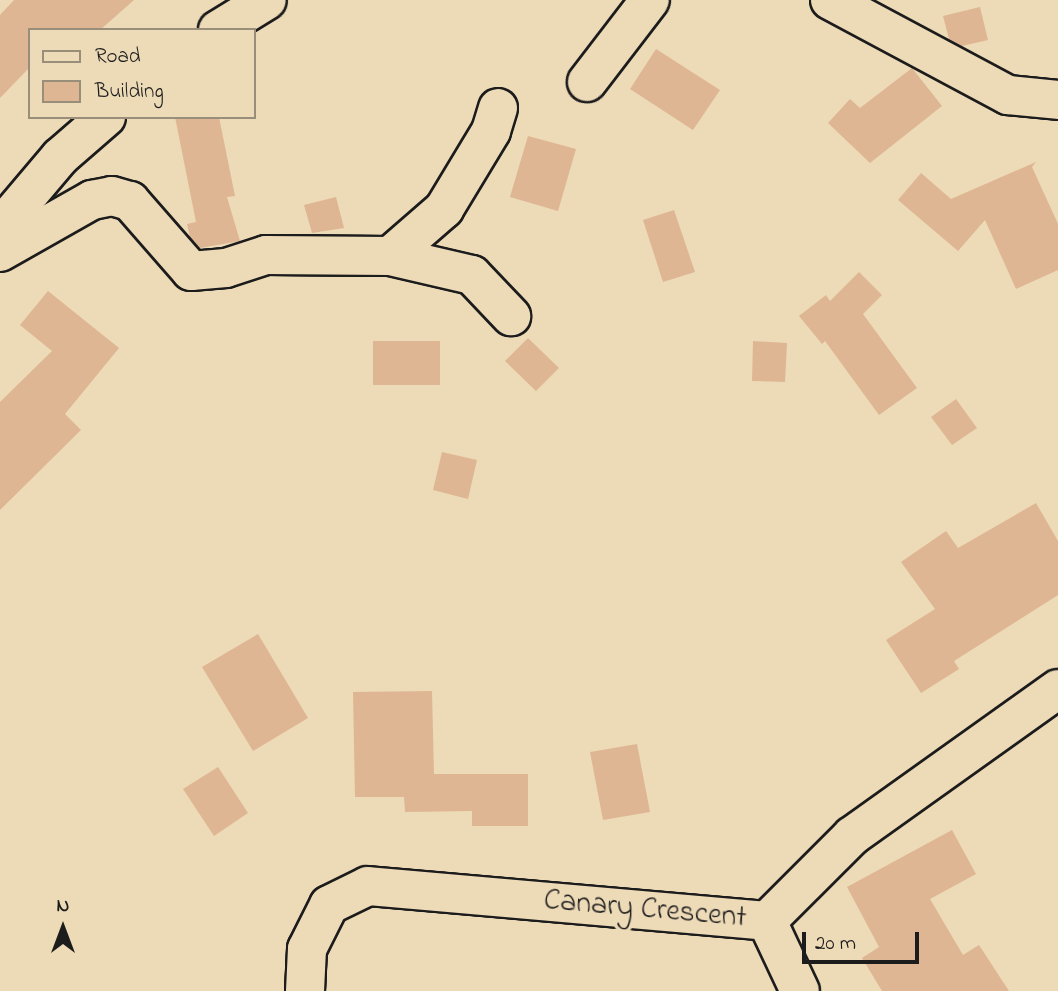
<!DOCTYPE html>
<html>
<head>
<meta charset="utf-8">
<style>
	body { margin:0 }
	#map { position:relative; width:1058px; height:991px; overflow:hidden; background:#eddab7; font-family:"Indie Flower",sans-serif }
	div>[style] { position:absolute }
	.building>* { inset:0; background:#dfb693 }
	.roads { filter:drop-shadow(2px 0 #1c1c1c) drop-shadow(-2px 0 #1c1c1c) drop-shadow(0 2px #1c1c1c) drop-shadow(0 -2px #1c1c1c) }
	.minor>* { height:38px; margin:-19px; padding:0 19px; transform-origin:19px; border-radius:19px; background:#eddab7 }
	span { translate:-50% -50%; white-space:nowrap; text-align:center; line-height:1.15; -webkit-text-stroke:7px #eddab7; paint-order:stroke }
	.street-label { font-size:30px; color:#1c1c1c }
	.legend { position:absolute; left:28px; top:28px; width:228px; height:91px; box-sizing:border-box; background:#eddab7; border:2px solid #998e79; margin:0; padding:9px 12px; list-style:none; font-size:21px; color:#1c1c1c }
	.legend li { display:flex; align-items:center; gap:14px; height:35px }
	.legend b { width:35px; border:2px solid #998e79 }
	.north { position:absolute; left:28px; top:893px; width:70px; height:70px; -webkit-text-stroke:5px #eddab7; paint-order:stroke; rotate:0deg; font-size:19px; font-weight:700; line-height:28px; text-align:center; color:#1c1c1c }
	.north::after { content:''; display:block; margin:auto; width:24px; height:32px; background:#1c1c1c; clip-path:polygon(50% 0,100% 100%,50% 72%,0 100%) }
	.scale { position:absolute; left:802px; top:932px; width:117px; height:32px; box-sizing:border-box; border:4px solid #1c1c1c; border-top:0; padding-left:9px; font-size:21px; line-height:24px; white-space:nowrap; color:#1c1c1c; -webkit-text-stroke:5px #eddab7; paint-order:stroke }
</style>
</head>
<body>
<div id="map">
	<div class="building">
		<i style="clip-path:polygon(14px 0,134px 0,100px 30px,30px 30px,30px 67px,0 98px,0 15px)"></i>
		<i style="clip-path:polygon(980px 7px,988px 40px,962px 46px,949px 39px,943px 16px)"></i>
		<i style="clip-path:polygon(656px 49px,720px 90px,693px 130px,630px 89px)"></i>
		<i style="clip-path:polygon(912px 68px,942px 106px,870px 163px,828px 123px,850px 99px,860px 108px)"></i>
		<i style="clip-path:polygon(175px 117px,219px 117px,235px 196px,227px 197px,240px 241px,200px 248px,190px 237px,187px 224px,196px 222px)"></i>
		<i style="clip-path:polygon(528px 136px,576px 149px,558px 211px,510px 197px)"></i>
		<i style="clip-path:polygon(1036px 162px,1032px 167px,1058px 224px,1058px 270px,1016px 289px,985px 220px,958px 251px,898px 200px,921px 173px,951px 199px)"></i>
		<i style="clip-path:polygon(336px 197px,344px 228px,312px 233px,304px 205px)"></i>
		<i style="clip-path:polygon(674px 210px,695px 272px,663px 282px,643px 220px)"></i>
		<i style="clip-path:polygon(859px 272px,882px 295px,863px 314px,917px 388px,879px 415px,825px 341px,822px 344px,799px 316px,826px 295px,830px 301px)"></i>
		<i style="clip-path:polygon(48px 291px,119px 348px,65px 414px,81px 430px,0 510px,0 402px,52px 351px,20px 325px)"></i>
		<i style="clip-path:polygon(528px 338px,559px 368px,536px 391px,505px 361px)"></i>
		<i style="clip-path:polygon(373px 341px,440px 341px,440px 385px,373px 385px)"></i>
		<i style="clip-path:polygon(753px 341px,787px 343px,785px 382px,752px 381px)"></i>
		<i style="clip-path:polygon(956px 399px,977px 428px,952px 445px,931px 417px)"></i>
		<i style="clip-path:polygon(442px 452px,477px 460px,468px 499px,433px 490px)"></i>
		<i style="clip-path:polygon(1036px 503px,1058px 541px,1058px 595px,954px 661px,959px 669px,921px 693px,886px 640px,935px 609px,901px 562px,946px 531px,958px 548px)"></i>
		<i style="clip-path:polygon(258px 634px,308px 718px,253px 751px,202px 667px)"></i>
		<i style="clip-path:polygon(432px 691px,434px 774px,528px 774px,528px 826px,472px 826px,472px 811px,405px 812px,404px 797px,355px 797px,353px 692px)"></i>
		<i style="clip-path:polygon(637px 744px,650px 812px,603px 820px,590px 752px)"></i>
		<i style="clip-path:polygon(218px 767px,248px 813px,214px 836px,183px 789px)"></i>
		<i style="clip-path:polygon(952px 830px,976px 874px,930px 899px,963px 955px,979px 945px,1009px 991px,882px 991px,862px 958px,879px 947px,847px 887px)"></i>
	</div>
	<div class="roads">
		<div class="minor">
			<i style="left:830px;top:0;width:202px;rotate:28.1deg"></i>
			<i style="left:1008px;top:95px;width:50px;rotate:5.7deg"></i>
			<i style="left:218px;top:30px;width:57px;rotate:-31.5deg"></i>
			<i style="left:587px;top:82px;width:103px;rotate:-52.5deg"></i>
			<i style="left:0;top:228px;width:93px;rotate:-49.8deg"></i>
			<i style="left:60px;top:157px;width:61px;rotate:-41deg"></i>
			<i style="left:0;top:252px;width:106px;rotate:-29.5deg"></i>
			<i style="left:92px;top:200px;width:20px;rotate:-11deg"></i>
			<i style="left:112px;top:196px;width:19px;rotate:16deg"></i>
			<i style="left:130px;top:201px;width:93px;rotate:48.9deg"></i>
			<i style="left:191px;top:271px;width:35px;rotate:-5deg"></i>
			<i style="left:226px;top:268px;width:42px;rotate:-18deg"></i>
			<i style="left:266px;top:255px;width:124px;rotate:0.5deg"></i>
			<i style="left:390px;top:256px;width:84px;rotate:13deg"></i>
			<i style="left:472px;top:275px;width:57px;rotate:46.4deg"></i>
			<i style="left:390px;top:256px;width:72px;rotate:-41deg"></i>
			<i style="left:444px;top:209px;width:91px;rotate:-58.9deg"></i>
			<i style="left:491px;top:131px;width:24px;rotate:-73deg"></i>
			<i style="left:767px;top:921px;width:77px;rotate:64.8deg"></i>
			<i style="left:305px;top:991px;width:42px;rotate:-87.3deg"></i>
			<i style="left:307px;top:949px;width:49px;rotate:-63.4deg"></i>
			<i style="left:329px;top:905px;width:43px;rotate:-26deg"></i>
			<i style="left:368px;top:886px;width:401px;rotate:5deg"></i>
			<i style="left:767px;top:921px;width:120px;rotate:-45deg"></i>
			<i style="left:852px;top:836px;width:253px;rotate:-35.5deg"></i>
		</div>
	</div>
	<div class="street-label">
		<span style="left:645px;top:910px;rotate:5deg">Canary Crescent</span>
	</div>
	<ul class="legend">
	<li><b style="height:9px;background:#eddab7"></b>Road</li>
	<li><b style="height:19px;background:#dfb693"></b>Building</li>
	</ul>
	<div class="north">N</div>
	<div class="scale">20 m</div>
</div>
</body>
</html>
